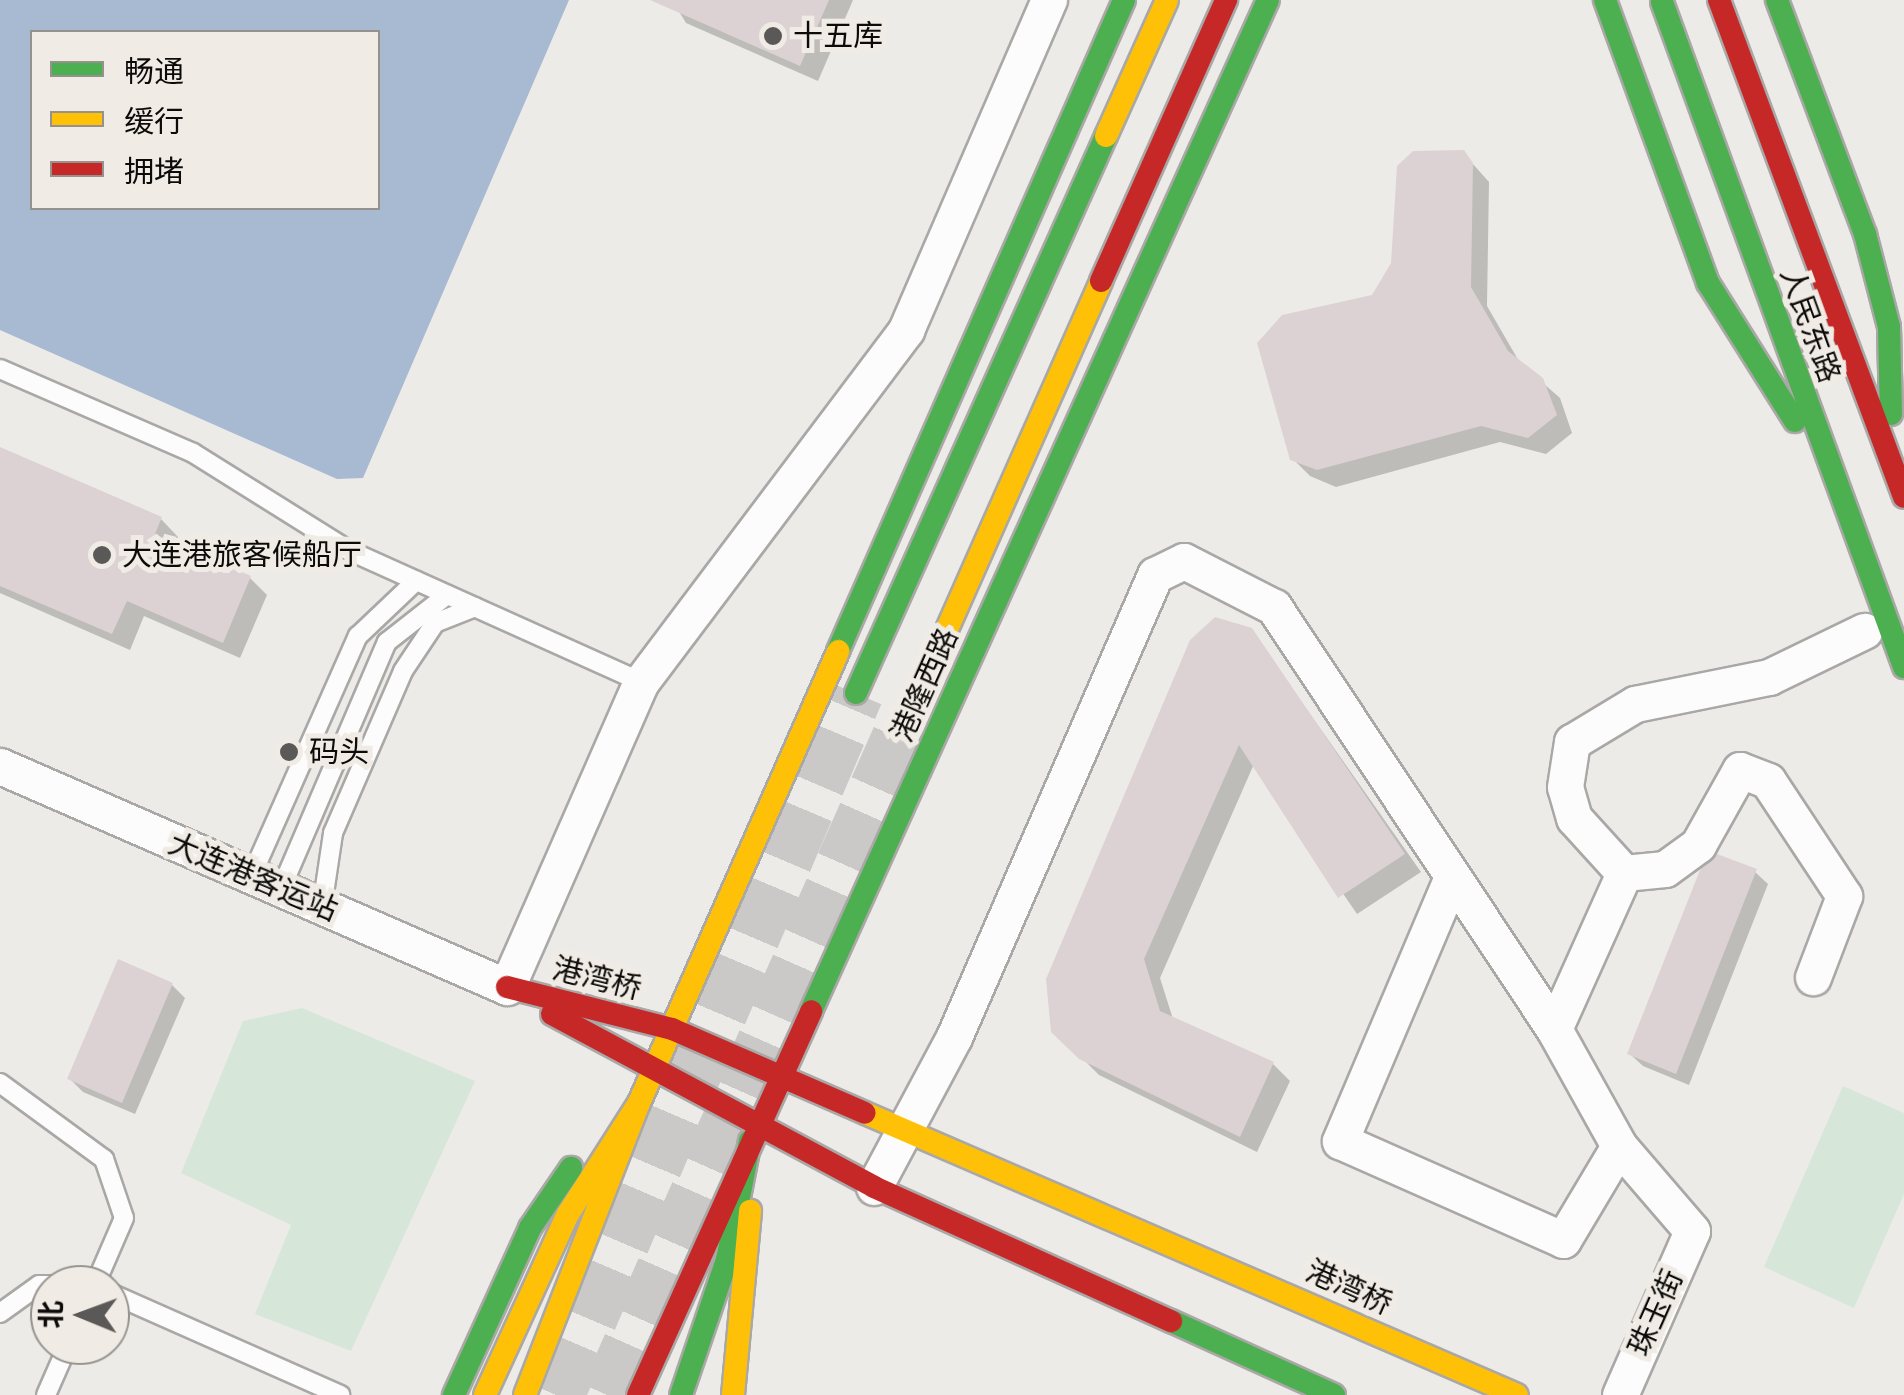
<!DOCTYPE html>
<html>
<head>
<meta charset="utf-8">
<style>
	body { margin:0 }
	#map { position:relative; width:1904px; height:1395px; overflow:hidden; background:#edebe8; font-family:"Times New Roman","Noto Sans SC",serif }
	div>[style] { position:absolute }
	.green>* { inset:0; background:#d6e7d9 }
	.water>* { inset:0; background:#a8b9d2 }
	.shadow>* { inset:0; background:#0003 }
	.building>* { inset:0; background:#dcd2d4 }
	.highway-tunnel>* { height:55px; margin-top:-27.5px; transform-origin:0; background:repeating-linear-gradient(90deg,#cbc9c7 0 55px,transparent 0 83px) }
	.roads { filter:drop-shadow(2px 0 #aaa8a6) drop-shadow(-2px 0 #aaa8a6) drop-shadow(0 2px #aaa8a6) drop-shadow(0 -2px #aaa8a6) }
	.lane>* { height:18px; margin:-9px; padding:0 9px; transform-origin:9px; border-radius:9px; background:#fcfcfc }
	.street>* { height:35px; margin:-17.5px; padding:0 17.5px; transform-origin:17.5px; border-radius:17.5px; background:#fcfcfc }
	.fast>* { height:22px; margin:-11px; padding:0 11px; transform-origin:11px; border-radius:11px; background:#4caf50 }
	.slow>* { height:22px; margin:-11px; padding:0 11px; transform-origin:11px; border-radius:11px; background:#ffc107 }
	.jam>* { height:22px; margin:-11px; padding:0 11px; transform-origin:11px; border-radius:11px; background:#c62828 }
	.dots>* { width:28px; height:28px; translate:-50% -50%; box-sizing:border-box; border:5px solid #f0ece5; border-radius:50% }
	span { translate:-50% -50%; white-space:nowrap; text-align:center; line-height:1.15; -webkit-text-stroke:10px #f0ece5; paint-order:stroke }
	.poi-label { font-size:30px; color:#0c0b09 }
	.left { translate:0 -50%; text-align:left }
	.street-label { font-size:30px; color:#0c0b09 }
	.legend { position:absolute; left:30px; top:30px; width:350px; height:180px; box-sizing:border-box; background:#f0ece5; border:2px solid #95928d; margin:0; padding:12px 18px; list-style:none; font-size:30px; color:#0c0b09 }
	.legend li { display:flex; align-items:center; gap:20px; height:50px }
	.legend b { width:50px; border:2px solid #95928d }
	.north { position:absolute; left:30px; top:1265px; width:100px; height:100px; box-sizing:border-box; background:#f0ece5; border:2px solid #95928d; border-radius:50%; rotate:271deg; font-size:28px; font-weight:700; line-height:40px; text-align:center; color:#0c0b09 }
	.north::after { content:''; display:block; margin:auto; width:35px; height:45px; background:#5b5957; clip-path:polygon(50% 0,100% 100%,50% 72%,0 100%) }
</style>
</head>
<body>
<div id="map">
	<div class="green">
		<i style="clip-path:polygon(302px 1008px,475px 1081px,351px 1351px,255px 1314px,291px 1225px,181px 1173px,243px 1021px)"></i>
		<i style="clip-path:polygon(1843px 1086px,1904px 1113px,1904px 1194px,1854px 1308px,1764px 1267px)"></i>
	</div>
	<div class="water">
		<i style="clip-path:polygon(evenodd,0 0,569px 0,363px 478px,337px 479px,0 330px,0 0,32px 32px,378px 32px,378px 208px,32px 208px,32px 32px)"></i>
	</div>
	<div class="shadow">
		<i style="clip-path:polygon(672px 0,853px 0,818px 81px,686px 23px)"></i>
		<i style="clip-path:polygon(1463px 153px,1489px 182px,1487px 306px,1520px 363px,1560px 398px,1572px 433px,1546px 454px,1500px 442px,1336px 487px,1310px 476px,1292px 458px,1373px 297px)"></i>
		<i style="clip-path:polygon(0 449px,161px 519px,178px 537px,174px 545px,250px 578px,267px 595px,240px 658px,144px 616px,130px 650px,0 593px)"></i>
		<i style="clip-path:polygon(1251px 630px,1421px 872px,1357px 914px,1254px 764px,1160px 978px,1173px 1019px,1273px 1064px,1290px 1081px,1257px 1152px,1099px 1075px,1054px 1030px)"></i>
		<i style="clip-path:polygon(1755px 872px,1768px 884px,1689px 1085px,1643px 1066px,1630px 1054px)"></i>
		<i style="clip-path:polygon(172px 985px,185px 998px,135px 1114px,83px 1092px,70px 1079px)"></i>
	</div>
	<div class="building">
		<i style="clip-path:polygon(650px 0,829px 0,800px 66px)"></i>
		<i style="clip-path:polygon(1464px 150px,1473px 163px,1471px 287px,1508px 351px,1543px 378px,1557px 415px,1528px 438px,1481px 426px,1317px 470px,1290px 460px,1257px 343px,1282px 315px,1372px 295px,1391px 263px,1397px 166px,1413px 151px)"></i>
		<i style="clip-path:polygon(0 447px,162px 517px,155px 534px,251px 576px,223px 643px,127px 601px,112px 634px,0 586px)"></i>
		<i style="clip-path:polygon(1215px 617px,1252px 628px,1405px 854px,1338px 898px,1239px 745px,1144px 959px,1160px 1011px,1274px 1062px,1240px 1137px,1079px 1059px,1051px 1032px,1046px 979px,1190px 640px)"></i>
		<i style="clip-path:polygon(1717px 854px,1757px 869px,1676px 1074px,1627px 1054px,1700px 870px)"></i>
		<i style="clip-path:polygon(118px 959px,173px 983px,122px 1103px,67px 1079px)"></i>
	</div>
	<div class="highway-tunnel">
		<i style="left:557px;top:1395px;width:763px;rotate:-66.93deg"></i>
		<i style="left:608px;top:1395px;width:744px;rotate:-66.12deg"></i>
	</div>
	<div class="roads">
		<div class="lane">
			<i style="left:0;top:369px;width:210px;rotate:23.5deg"></i>
			<i style="left:193px;top:453px;width:185px;rotate:32deg"></i>
			<i style="left:350px;top:551px;width:319px;rotate:24.2deg"></i>
			<i style="left:251px;top:877px;width:264px;rotate:-66.1deg"></i>
			<i style="left:358px;top:636px;width:80px;rotate:-43.5deg"></i>
			<i style="left:281px;top:889px;width:269px;rotate:-66.8deg"></i>
			<i style="left:387px;top:642px;width:76px;rotate:-38.1deg"></i>
			<i style="left:322px;top:907px;width:75px;rotate:-81.5deg"></i>
			<i style="left:333px;top:833px;width:176px;rotate:-66.6deg"></i>
			<i style="left:403px;top:671px;width:58px;rotate:-56.3deg"></i>
			<i style="left:435px;top:623px;width:43px;rotate:-21.8deg"></i>
			<i style="left:0;top:1083px;width:129px;rotate:36.2deg"></i>
			<i style="left:104px;top:1159px;width:62px;rotate:71.3deg"></i>
			<i style="left:124px;top:1218px;width:73px;rotate:113.4deg"></i>
			<i style="left:110px;top:1293px;width:252px;rotate:23.9deg"></i>
			<i style="left:0;top:1313px;width:48px;rotate:-35.7deg"></i>
			<i style="left:39px;top:1285px;width:19px"></i>
			<i style="left:46px;top:1395px;width:55px;rotate:-66.3deg"></i>
		</div>
		<div class="street">
			<i style="left:0;top:766px;width:553px;rotate:23.55deg"></i>
			<i style="left:507px;top:987px;width:333px;rotate:-66.3deg"></i>
			<i style="left:641px;top:682px;width:441px;rotate:-53deg"></i>
			<i style="left:906px;top:330px;width:360px;rotate:-66.6deg"></i>
			<i style="left:1624px;top:873px;width:41px;rotate:-5.6deg"></i>
			<i style="left:1665px;top:869px;width:41px;rotate:-36deg"></i>
			<i style="left:1698px;top:845px;width:86px;rotate:-60.8deg"></i>
			<i style="left:1740px;top:770px;width:30px;rotate:21deg"></i>
			<i style="left:1768px;top:781px;width:138px;rotate:56.5deg"></i>
			<i style="left:1844px;top:896px;width:87px;rotate:110.9deg"></i>
			<i style="left:1452px;top:877px;width:287px;rotate:113deg"></i>
			<i style="left:1340px;top:1141px;width:244px;rotate:23.9deg"></i>
			<i style="left:1563px;top:1240px;width:109px;rotate:-59.2deg"></i>
			<i style="left:1554px;top:1029px;width:171px;rotate:-65.8deg"></i>
			<i style="left:1624px;top:873px;width:74px;rotate:-132.3deg"></i>
			<i style="left:1574px;top:818px;width:32px;rotate:-106deg"></i>
			<i style="left:1565px;top:787px;width:46px;rotate:-81.2deg"></i>
			<i style="left:1572px;top:742px;width:74px;rotate:-31.1deg"></i>
			<i style="left:1635px;top:704px;width:137px;rotate:-11.4deg"></i>
			<i style="left:1769px;top:677px;width:106px;rotate:-25.8deg"></i>
			<i style="left:874px;top:1187px;width:170px;rotate:-61.9deg"></i>
			<i style="left:954px;top:1037px;width:504px;rotate:-66.49deg"></i>
			<i style="left:1155px;top:575px;width:32px;rotate:-26deg"></i>
			<i style="left:1184px;top:561px;width:101px;rotate:27.1deg"></i>
			<i style="left:1274px;top:607px;width:506px;rotate:56.44deg"></i>
			<i style="left:1554px;top:1029px;width:134px;rotate:60.9deg"></i>
			<i style="left:1619px;top:1146px;width:112px;rotate:49.3deg"></i>
			<i style="left:1692px;top:1231px;width:179px;rotate:113.7deg"></i>
		</div>
		<div class="fast">
			<i style="left:1605px;top:0;width:301px;rotate:70deg"></i>
			<i style="left:1708px;top:283px;width:163px;rotate:57.8deg"></i>
			<i style="left:1777px;top:0;width:250px;rotate:69.4deg"></i>
			<i style="left:1865px;top:234px;width:96px;rotate:75.5deg"></i>
			<i style="left:1889px;top:327px;width:87px;rotate:88.7deg"></i>
			<i style="left:1662px;top:2px;width:708px;rotate:70deg"></i>
			<i style="left:838px;top:651px;width:711px;rotate:-66.28deg"></i>
			<i style="left:856px;top:693px;width:611px;rotate:-65.83deg"></i>
			<i style="left:811px;top:1011px;width:1109px;rotate:-65.68deg"></i>
			<i style="left:1171px;top:1321px;width:179px;rotate:24.4deg"></i>
			<i style="left:454px;top:1395px;width:183px;rotate:-65.5deg"></i>
			<i style="left:530px;top:1228px;width:73px;rotate:-55.7deg"></i>
			<i style="left:681px;top:1395px;width:143px;rotate:-71.2deg"></i>
			<i style="left:727px;top:1260px;width:121px;rotate:-79.1deg"></i>
		</div>
		<div class="slow">
			<i style="left:1106px;top:136px;width:149px;rotate:-65.8deg"></i>
			<i style="left:909px;top:715px;width:475px;rotate:-66.1deg"></i>
			<i style="left:865px;top:1113px;width:710px;rotate:23.39deg"></i>
			<i style="left:485px;top:1395px;width:199px;rotate:-65.4deg"></i>
			<i style="left:568px;top:1214px;width:132px;rotate:-57.4deg"></i>
			<i style="left:525px;top:1395px;width:313px;rotate:-68.7deg"></i>
			<i style="left:639px;top:1103px;width:494px;rotate:-66.2deg"></i>
			<i style="left:733px;top:1395px;width:185px;rotate:-84.7deg"></i>
		</div>
		<div class="jam">
			<i style="left:1719px;top:0;width:530px;rotate:69.58deg"></i>
			<i style="left:1101px;top:281px;width:308px;rotate:-66deg"></i>
			<i style="left:507px;top:987px;width:170px;rotate:14.3deg"></i>
			<i style="left:672px;top:1029px;width:210px;rotate:23.5deg"></i>
			<i style="left:552px;top:1014px;width:366px;rotate:28.2deg"></i>
			<i style="left:874px;top:1187px;width:326px;rotate:24.3deg"></i>
			<i style="left:638px;top:1395px;width:421px;rotate:-65.7deg"></i>
		</div>
	</div>
	<div class="dots">
		<i style="left:773px;top:36px;background:#5b5957"></i>
		<i style="left:102px;top:555px;background:#5b5957"></i>
		<i style="left:289px;top:752px;background:#5b5957"></i>
	</div>
	<div class="poi-label">
		<span class="left" style="left:793px;top:36px">十五库</span>
		<span class="left" style="left:122px;top:555px">大连港旅客候船厅</span>
		<span class="left" style="left:309px;top:752px">码头</span>
	</div>
	<div class="street-label">
		<span style="left:1810px;top:325px;rotate:70deg">人民东路</span>
		<span style="left:925px;top:685px;rotate:-66deg">港隆西路</span>
		<span style="left:253px;top:877px;rotate:23deg">大连港客运站</span>
		<span style="left:597px;top:979px;rotate:14deg">港湾桥</span>
		<span style="left:1349px;top:1288px;rotate:24deg">港湾桥</span>
		<span style="left:1656px;top:1313px;rotate:-66deg">珠玉街</span>
	</div>
	<ul class="legend">
	<li><b style="height:12px;background:#4caf50"></b>畅通</li>
	<li><b style="height:12px;background:#ffc107"></b>缓行</li>
	<li><b style="height:12px;background:#c62828"></b>拥堵</li>
	</ul>
	<div class="north">北</div>
</div>
</body>
</html>
